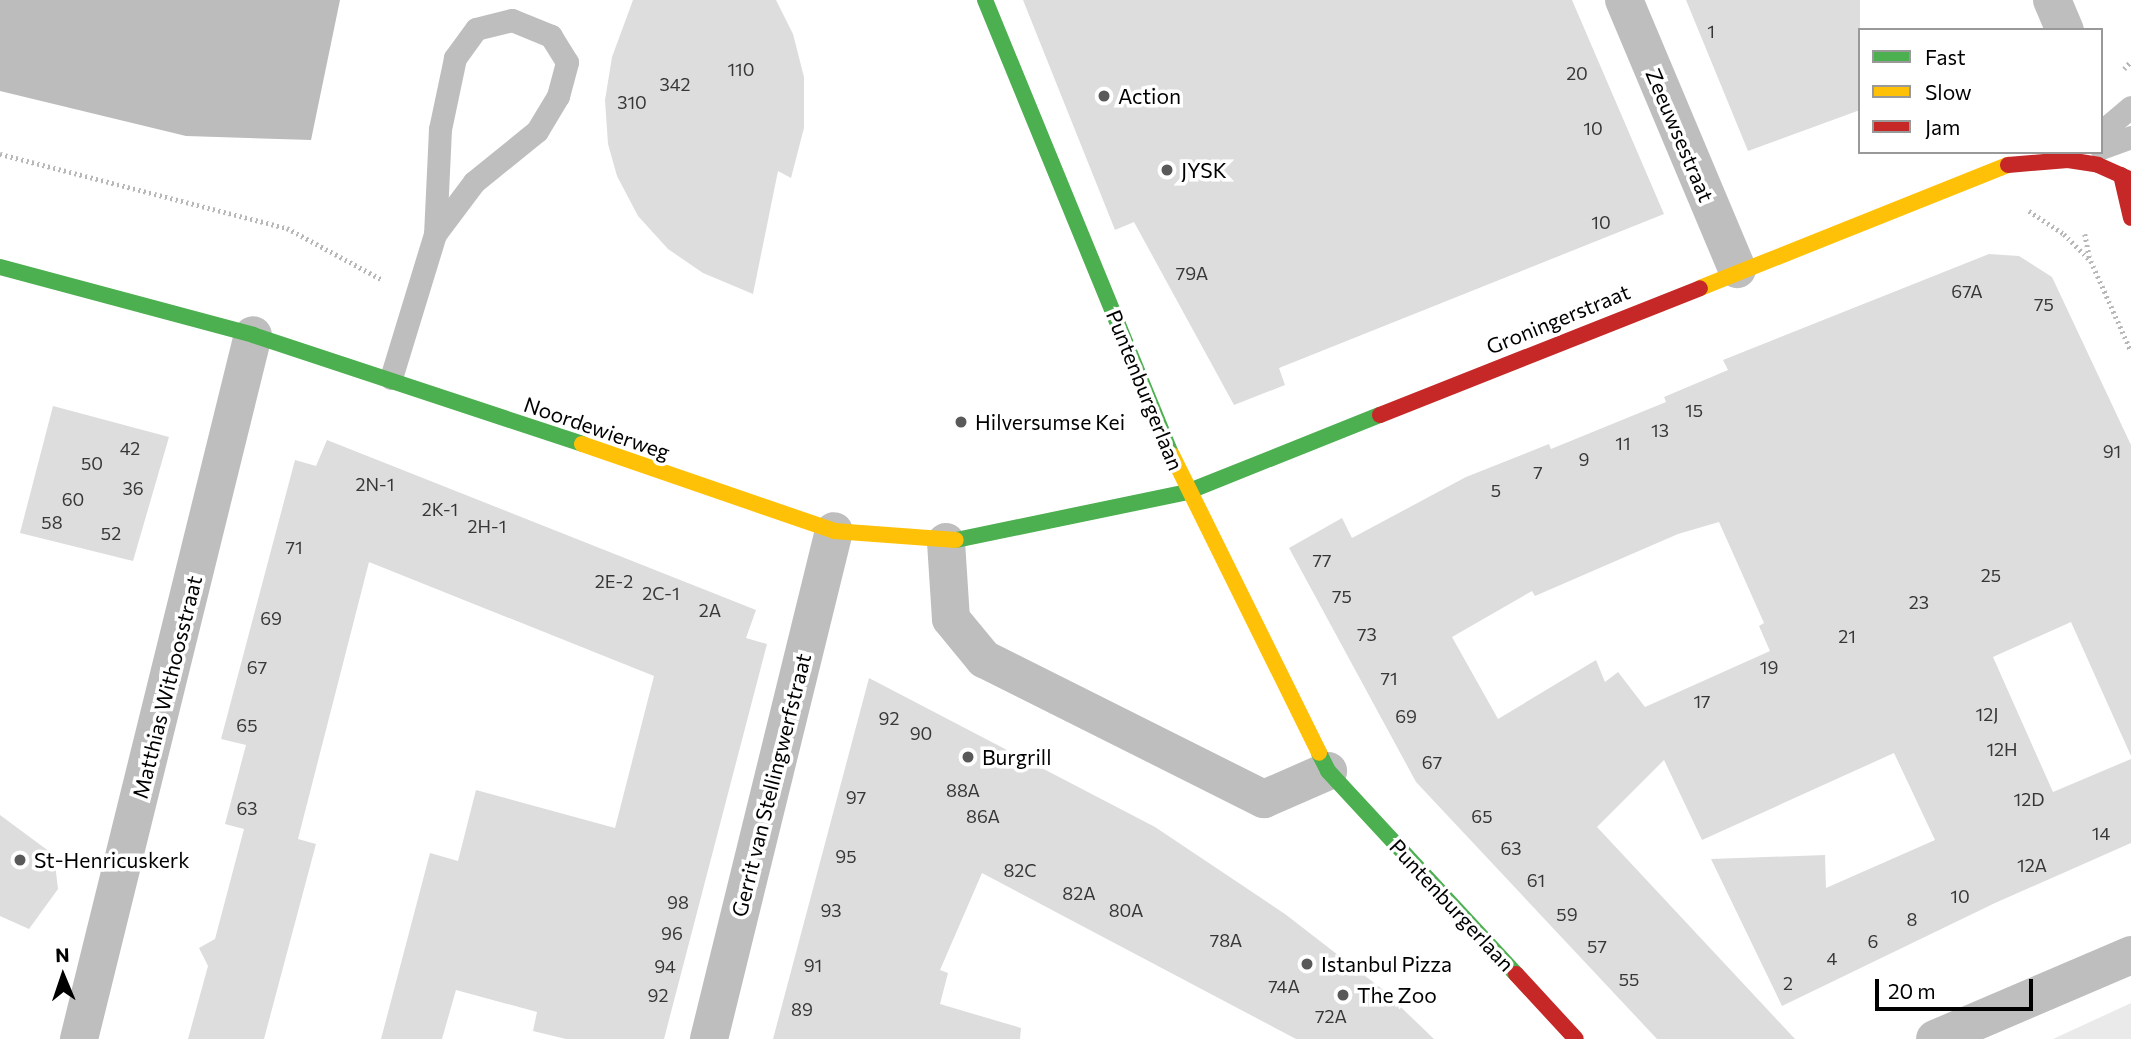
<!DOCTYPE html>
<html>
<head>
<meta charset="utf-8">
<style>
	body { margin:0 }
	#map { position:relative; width:2131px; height:1039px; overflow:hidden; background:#fff; font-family:Commissioner,sans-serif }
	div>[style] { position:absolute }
	.green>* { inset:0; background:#eaeaea }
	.water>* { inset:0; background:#bcbcbc }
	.building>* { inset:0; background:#ddd }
	.path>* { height:4.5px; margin-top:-2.25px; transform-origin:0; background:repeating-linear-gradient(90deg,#b8b8b8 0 2px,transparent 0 5.5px) }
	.lane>* { height:23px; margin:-11.5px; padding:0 11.5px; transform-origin:11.5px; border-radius:11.5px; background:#bebebe }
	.street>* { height:38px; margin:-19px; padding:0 19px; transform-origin:19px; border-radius:19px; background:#bebebe }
	.fast>* { height:16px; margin:-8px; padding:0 8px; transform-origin:8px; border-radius:8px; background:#4caf50 }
	.slow>* { height:16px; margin:-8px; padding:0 8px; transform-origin:8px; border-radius:8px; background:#ffc107 }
	.jam>* { height:16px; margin:-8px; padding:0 8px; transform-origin:8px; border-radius:8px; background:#c62828 }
	.dots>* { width:19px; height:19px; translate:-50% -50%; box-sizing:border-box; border:4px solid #fff; border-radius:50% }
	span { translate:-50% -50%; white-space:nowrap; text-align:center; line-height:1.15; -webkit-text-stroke:7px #fff; paint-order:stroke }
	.number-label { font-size:18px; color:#373737 }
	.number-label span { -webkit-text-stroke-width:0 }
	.poi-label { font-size:21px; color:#000 }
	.left { translate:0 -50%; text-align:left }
	.street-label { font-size:21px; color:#000 }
	.legend { position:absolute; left:1858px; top:28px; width:245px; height:126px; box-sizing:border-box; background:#fff; border:2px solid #999; margin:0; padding:9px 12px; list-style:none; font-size:21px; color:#000 }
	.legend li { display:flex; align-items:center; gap:14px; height:35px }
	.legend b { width:35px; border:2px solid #999 }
	.north { position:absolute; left:28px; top:941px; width:70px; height:70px; -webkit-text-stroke:5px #fff; paint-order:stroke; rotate:358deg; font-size:19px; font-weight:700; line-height:28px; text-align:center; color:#000 }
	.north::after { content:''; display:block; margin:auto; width:24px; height:32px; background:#000; clip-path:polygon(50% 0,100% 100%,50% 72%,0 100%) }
	.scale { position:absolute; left:1875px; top:979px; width:158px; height:32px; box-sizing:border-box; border:4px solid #000; border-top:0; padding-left:9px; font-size:21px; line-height:24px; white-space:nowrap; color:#000; -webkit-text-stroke:5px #fff; paint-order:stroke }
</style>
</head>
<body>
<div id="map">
	<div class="green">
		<i style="clip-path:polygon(2131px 1003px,2131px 1039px,2053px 1039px)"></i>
	</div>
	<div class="water">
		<i style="clip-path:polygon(0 0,340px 0,311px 140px,186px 136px,0 91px)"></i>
	</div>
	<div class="building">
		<i style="clip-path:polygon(633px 0,776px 0,793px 34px,804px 77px,804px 128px,791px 178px,778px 171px,753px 294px,703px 273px,668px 249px,638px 216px,617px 176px,608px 144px,605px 100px,612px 57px)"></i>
		<i style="clip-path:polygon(1023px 0,1572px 0,1664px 214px,1279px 368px,1285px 385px,1234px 405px,1134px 222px,1115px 230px)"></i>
		<i style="clip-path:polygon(1686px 0,1860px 0,1860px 110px,1748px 151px)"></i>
		<i style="clip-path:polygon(evenodd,1989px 254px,2019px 256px,2052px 277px,2131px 445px,2131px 756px,2071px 622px,1993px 657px,2053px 792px,2131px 759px,2131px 843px,1995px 903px,1782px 1006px,1711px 859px,1825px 855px,1826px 888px,1935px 840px,1894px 753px,1702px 840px,1664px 760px,1597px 827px,1795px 1039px,1657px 1039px,1416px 782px,1289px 548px,1342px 518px,1352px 538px,1466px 477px,1549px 444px,1551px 449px,1666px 402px,1664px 397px,1728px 370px,1723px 360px,1989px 254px,1719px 522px,1764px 623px,1759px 626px,1770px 651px,1645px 707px,1618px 672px,1605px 682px,1596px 660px,1498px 719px,1452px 637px,1532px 591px,1535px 596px,1678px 534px,1719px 522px)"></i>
		<i style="clip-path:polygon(53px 406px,169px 437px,133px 561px,20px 533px)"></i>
		<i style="clip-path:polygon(327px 440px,756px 610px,746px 638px,767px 644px,664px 1039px,566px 1039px,533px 1031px,537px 1012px,456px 990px,442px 1039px,381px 1039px,430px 853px,458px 861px,476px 790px,615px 828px,654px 676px,369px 562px,298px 839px,316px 844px,264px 1039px,188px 1039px,208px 966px,199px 948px,215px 939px,244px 829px,225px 824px,246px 745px,221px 739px,295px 460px,316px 466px)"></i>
		<i style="clip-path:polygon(869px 678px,1155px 827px,1285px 914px,1382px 989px,1434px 1039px,1296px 1039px,982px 873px,940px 970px,948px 973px,940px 1004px,1021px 1028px,1020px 1039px,773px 1039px)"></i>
		<i style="clip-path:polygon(0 815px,54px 855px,58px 889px,29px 929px,0 916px)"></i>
	</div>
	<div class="path">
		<i style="left:2124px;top:69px;width:11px;rotate:-49deg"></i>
		<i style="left:0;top:154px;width:296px;rotate:14.5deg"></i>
		<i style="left:287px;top:228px;width:107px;rotate:28.5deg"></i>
		<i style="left:2029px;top:211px;width:42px;rotate:33.3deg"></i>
		<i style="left:2064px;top:234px;width:38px;rotate:45deg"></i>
		<i style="left:2091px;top:261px;width:98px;rotate:66deg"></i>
		<i style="left:2085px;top:234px;width:26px;rotate:79deg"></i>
	</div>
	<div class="lane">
		<i style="left:2101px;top:132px;width:39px;rotate:-40deg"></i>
		<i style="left:2101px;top:148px;width:32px;rotate:-20deg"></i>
		<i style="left:391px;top:378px;width:151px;rotate:-73deg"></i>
		<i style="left:435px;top:234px;width:65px;rotate:-53.1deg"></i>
		<i style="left:474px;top:182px;width:81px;rotate:-39deg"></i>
		<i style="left:537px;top:131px;width:41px;rotate:-59deg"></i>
		<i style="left:558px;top:96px;width:35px;rotate:-75deg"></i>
		<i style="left:567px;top:62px;width:31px;rotate:-122deg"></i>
		<i style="left:551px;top:36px;width:42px;rotate:-157.7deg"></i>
		<i style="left:512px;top:20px;width:37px;rotate:166deg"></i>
		<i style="left:476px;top:29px;width:36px;rotate:126deg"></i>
		<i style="left:455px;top:58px;width:73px;rotate:101.9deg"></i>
		<i style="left:440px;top:129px;width:105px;rotate:92.7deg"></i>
	</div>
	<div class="street">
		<i style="left:1624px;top:0;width:292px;rotate:67.2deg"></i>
		<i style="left:2052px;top:0;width:33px;rotate:67deg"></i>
		<i style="left:946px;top:542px;width:77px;rotate:86.3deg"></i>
		<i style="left:951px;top:619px;width:52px;rotate:50.5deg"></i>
		<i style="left:984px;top:659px;width:313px;rotate:26.6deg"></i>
		<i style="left:1264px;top:799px;width:70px;rotate:-23.6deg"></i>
		<i style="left:79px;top:1039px;width:725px;rotate:-76.12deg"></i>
		<i style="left:709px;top:1039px;width:523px;rotate:-76.18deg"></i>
		<i style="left:1935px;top:1039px;width:213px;rotate:-23.2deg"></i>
	</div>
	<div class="fast">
		<i style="left:985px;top:0;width:492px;rotate:67.7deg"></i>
		<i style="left:0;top:267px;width:262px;rotate:15deg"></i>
		<i style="left:253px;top:335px;width:347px;rotate:18.3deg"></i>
		<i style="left:956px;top:540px;width:236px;rotate:-11.7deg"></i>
		<i style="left:1187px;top:492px;width:208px;rotate:-21.8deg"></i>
		<i style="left:1319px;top:753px;width:20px;rotate:63deg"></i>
		<i style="left:1328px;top:771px;width:277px;rotate:47.2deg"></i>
	</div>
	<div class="slow">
		<i style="left:1700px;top:288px;width:332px;rotate:-21.8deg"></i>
		<i style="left:582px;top:444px;width:267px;rotate:19deg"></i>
		<i style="left:834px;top:531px;width:122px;rotate:4.2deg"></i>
		<i style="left:1172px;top:455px;width:332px;rotate:63.7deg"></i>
	</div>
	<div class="jam">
		<i style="left:2008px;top:165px;width:60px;rotate:-4.8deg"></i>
		<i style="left:2068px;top:160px;width:30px;rotate:9deg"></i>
		<i style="left:2098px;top:165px;width:36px;rotate:24deg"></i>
		<i style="left:2121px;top:175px;width:44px;rotate:76.9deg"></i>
		<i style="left:1380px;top:415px;width:344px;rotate:-21.6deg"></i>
		<i style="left:1516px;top:974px;width:88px;rotate:47.3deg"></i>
	</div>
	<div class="dots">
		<i style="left:1104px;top:96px;background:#595959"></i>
		<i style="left:1167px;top:170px;background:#595959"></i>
		<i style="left:961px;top:422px;background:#595959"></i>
		<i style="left:968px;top:757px;background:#595959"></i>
		<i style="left:20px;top:860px;background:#595959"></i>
		<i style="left:1307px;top:964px;background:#595959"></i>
		<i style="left:1343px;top:995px;background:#595959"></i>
	</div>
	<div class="number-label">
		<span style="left:1711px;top:31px">1</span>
		<span style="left:741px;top:69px">110</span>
		<span style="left:1577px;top:73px">20</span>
		<span style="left:675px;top:84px">342</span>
		<span style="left:632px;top:102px">310</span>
		<span style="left:1593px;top:128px">10</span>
		<span style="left:1601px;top:222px">10</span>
		<span style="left:1192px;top:273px">79A</span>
		<span style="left:1967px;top:291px">67A</span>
		<span style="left:2044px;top:304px">75</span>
		<span style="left:1694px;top:410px">15</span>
		<span style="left:1660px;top:430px">13</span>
		<span style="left:1623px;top:443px">11</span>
		<span style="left:130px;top:448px">42</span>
		<span style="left:2112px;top:451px">91</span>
		<span style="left:1584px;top:459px">9</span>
		<span style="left:92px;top:463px">50</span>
		<span style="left:1538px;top:472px">7</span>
		<span style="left:375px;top:484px">2N-1</span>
		<span style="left:133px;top:488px">36</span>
		<span style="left:1496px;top:490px">5</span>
		<span style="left:73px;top:499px">60</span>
		<span style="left:440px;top:509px">2K-1</span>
		<span style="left:52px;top:522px">58</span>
		<span style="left:487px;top:526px">2H-1</span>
		<span style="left:111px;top:533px">52</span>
		<span style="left:294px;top:547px">71</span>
		<span style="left:1322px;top:560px">77</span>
		<span style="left:1991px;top:575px">25</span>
		<span style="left:614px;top:581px">2E-2</span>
		<span style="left:661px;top:593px">2C-1</span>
		<span style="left:1342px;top:596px">75</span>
		<span style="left:1919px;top:602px">23</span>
		<span style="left:710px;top:610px">2A</span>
		<span style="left:271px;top:618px">69</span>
		<span style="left:1367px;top:634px">73</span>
		<span style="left:1847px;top:636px">21</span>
		<span style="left:257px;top:667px">67</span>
		<span style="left:1769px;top:667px">19</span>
		<span style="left:1389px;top:678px">71</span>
		<span style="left:1702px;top:701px">17</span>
		<span style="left:1987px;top:714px">12J</span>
		<span style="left:1406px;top:716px">69</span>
		<span style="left:889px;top:718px">92</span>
		<span style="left:247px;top:725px">65</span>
		<span style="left:921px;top:733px">90</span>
		<span style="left:2002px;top:749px">12H</span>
		<span style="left:1432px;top:762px">67</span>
		<span style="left:963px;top:790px">88A</span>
		<span style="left:856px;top:797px">97</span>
		<span style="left:2029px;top:799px">12D</span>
		<span style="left:247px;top:808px">63</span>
		<span style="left:983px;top:816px">86A</span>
		<span style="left:1482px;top:816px">65</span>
		<span style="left:2101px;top:833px">14</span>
		<span style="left:1511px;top:848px">63</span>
		<span style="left:846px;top:856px">95</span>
		<span style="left:2032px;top:865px">12A</span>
		<span style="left:1020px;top:870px">82C</span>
		<span style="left:1536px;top:880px">61</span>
		<span style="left:1079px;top:893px">82A</span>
		<span style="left:1960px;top:896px">10</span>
		<span style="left:678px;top:902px">98</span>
		<span style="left:831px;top:910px">93</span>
		<span style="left:1126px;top:910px">80A</span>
		<span style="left:1567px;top:914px">59</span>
		<span style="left:1912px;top:919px">8</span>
		<span style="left:672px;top:933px">96</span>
		<span style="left:1226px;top:940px">78A</span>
		<span style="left:1873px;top:941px">6</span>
		<span style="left:1597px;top:946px">57</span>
		<span style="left:1832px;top:958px">4</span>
		<span style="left:813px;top:965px">91</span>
		<span style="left:665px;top:966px">94</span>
		<span style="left:1629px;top:979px">55</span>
		<span style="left:1788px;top:983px">2</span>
		<span style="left:1284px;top:986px">74A</span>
		<span style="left:658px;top:995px">92</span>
		<span style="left:802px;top:1009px">89</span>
		<span style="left:1331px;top:1016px">72A</span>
	</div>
	<div class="poi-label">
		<span class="left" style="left:1118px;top:96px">Action</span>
		<span class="left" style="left:1181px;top:170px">JYSK</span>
		<span class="left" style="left:975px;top:422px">Hilversumse Kei</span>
		<span class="left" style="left:982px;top:757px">Burgrill</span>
		<span class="left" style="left:34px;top:860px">St-Henricuskerk</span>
		<span class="left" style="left:1321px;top:964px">Istanbul Pizza</span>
		<span class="left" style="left:1357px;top:995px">The Zoo</span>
	</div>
	<div class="street-label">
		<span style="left:1680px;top:135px;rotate:67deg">Zeeuwsestraat</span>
		<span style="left:1558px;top:319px;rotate:-22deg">Groningerstraat</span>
		<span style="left:1145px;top:390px;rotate:68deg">Puntenburgerlaan</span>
		<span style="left:597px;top:428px;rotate:19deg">Noordewierweg</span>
		<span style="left:167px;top:687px;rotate:-76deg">Matthias Withoosstraat</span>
		<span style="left:771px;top:785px;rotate:-76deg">Gerrit van Stellingwerfstraat</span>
		<span style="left:1452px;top:905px;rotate:47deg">Puntenburgerlaan</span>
	</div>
	<ul class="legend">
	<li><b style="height:9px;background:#4caf50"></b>Fast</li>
	<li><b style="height:9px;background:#ffc107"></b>Slow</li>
	<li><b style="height:9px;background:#c62828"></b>Jam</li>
	</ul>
	<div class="north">N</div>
	<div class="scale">20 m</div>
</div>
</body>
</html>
